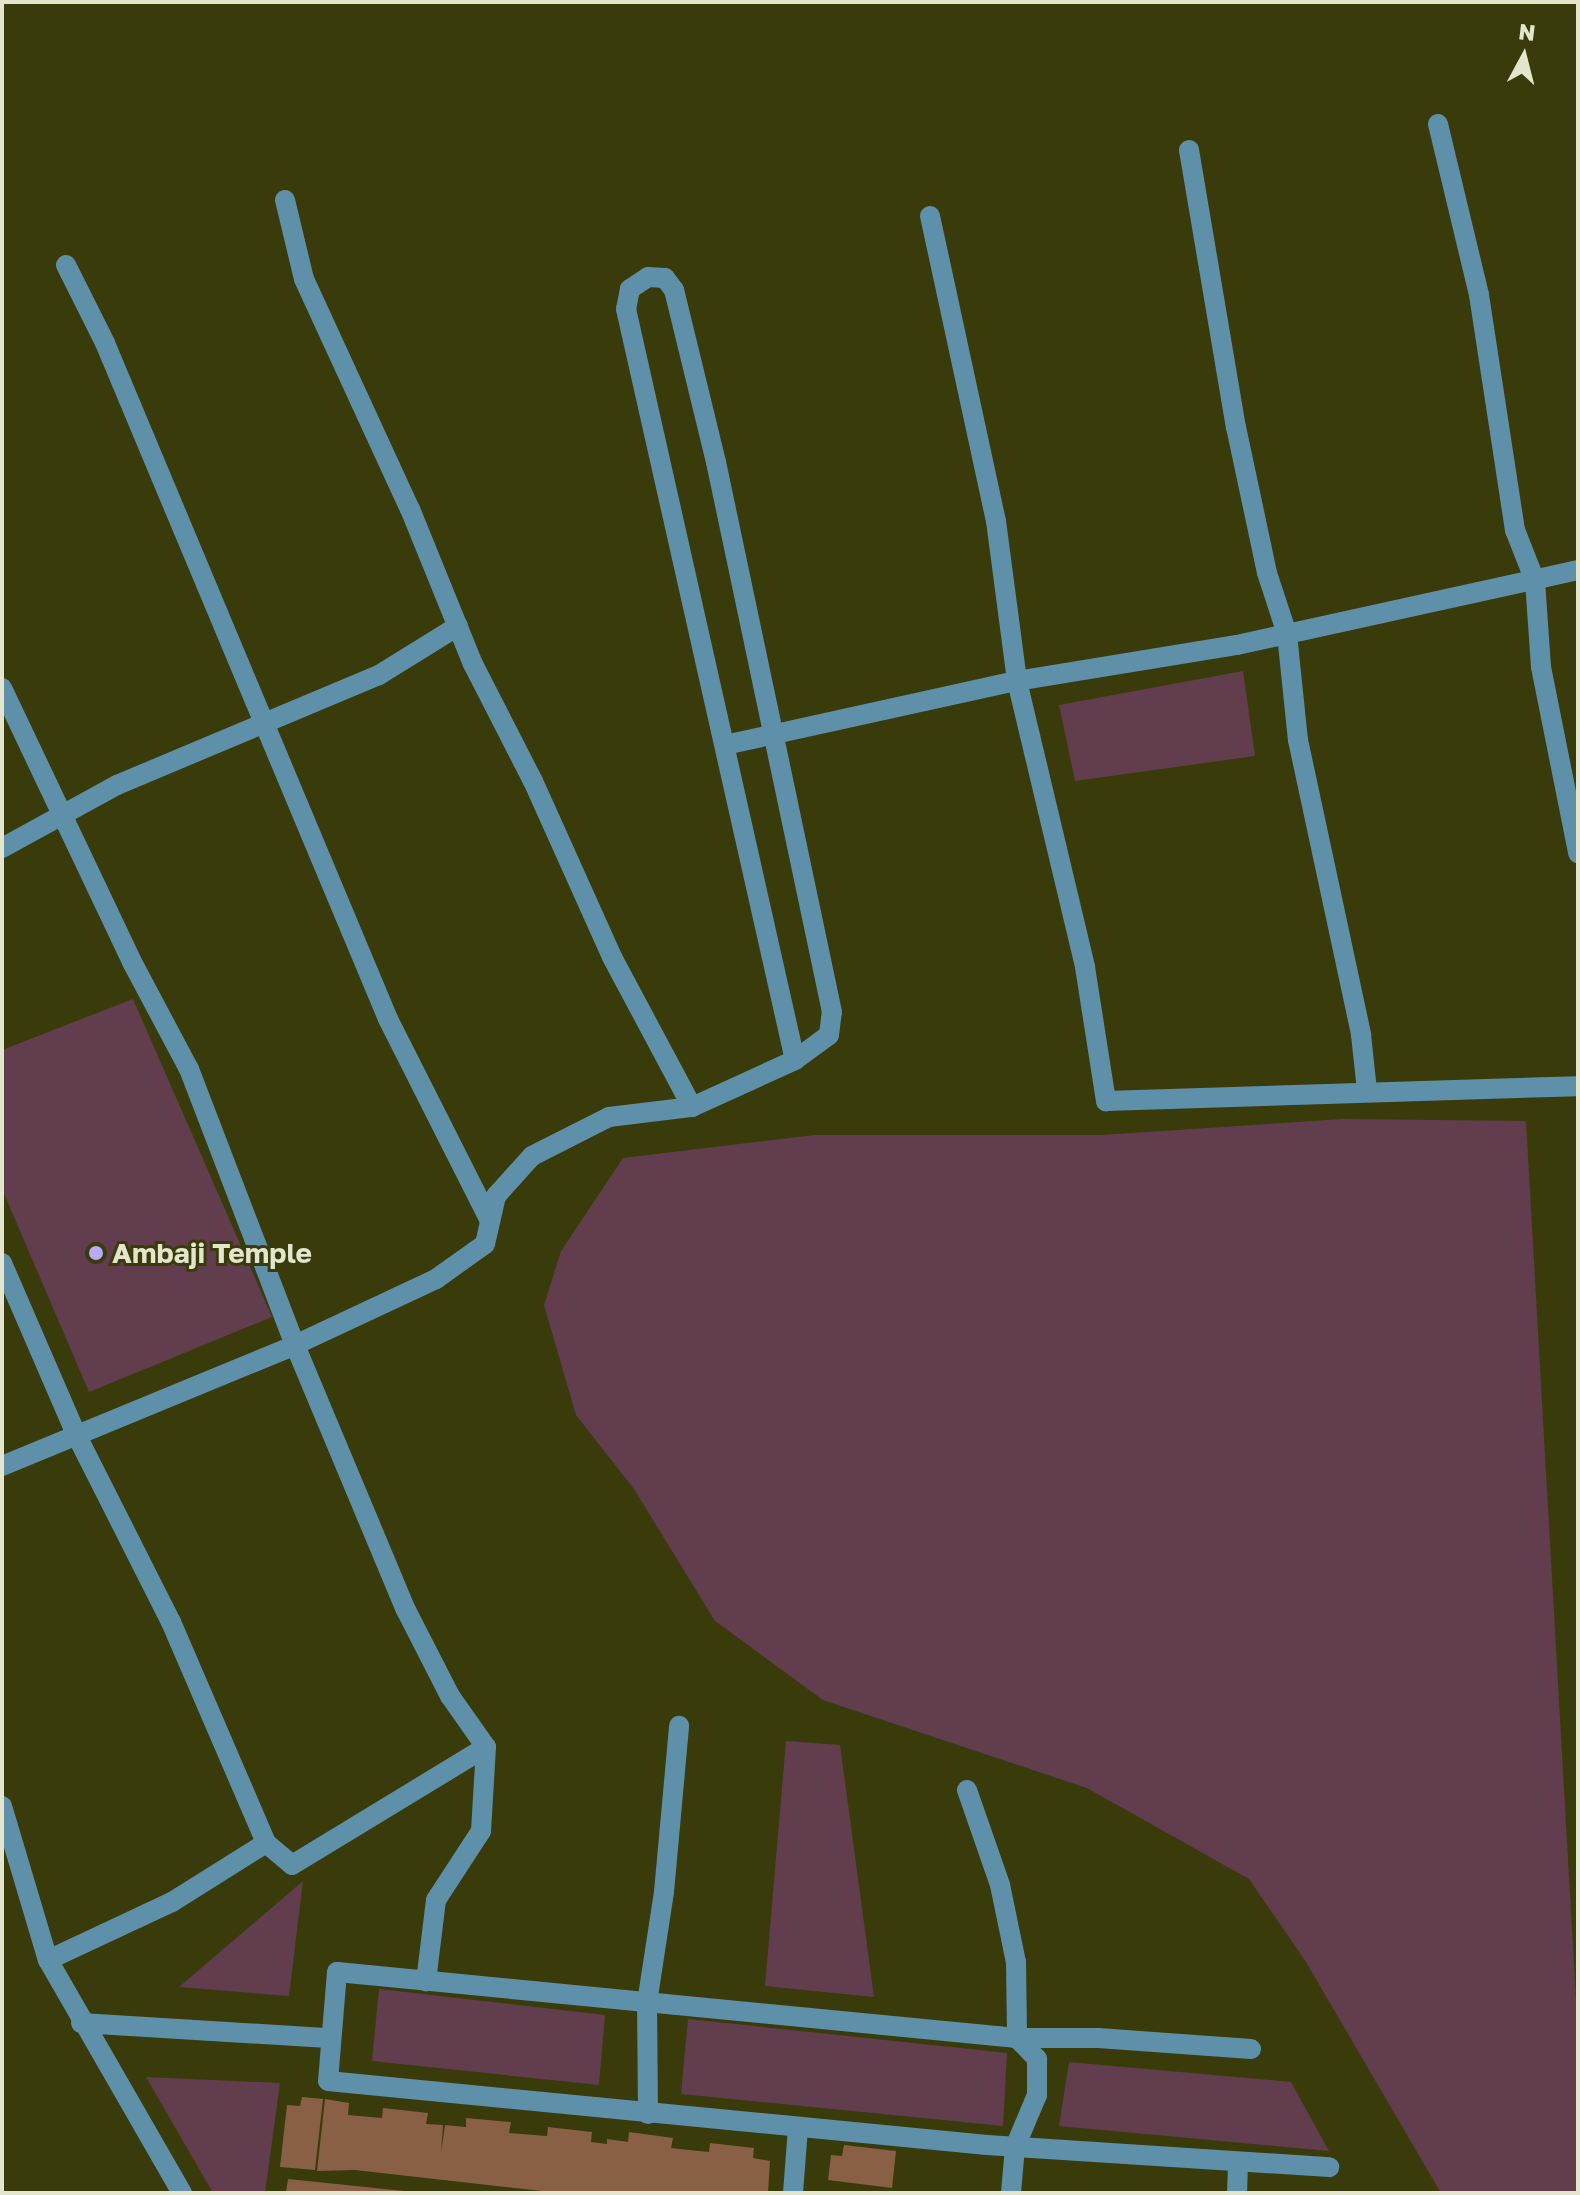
<!DOCTYPE html>
<html>
<head>
<meta charset="utf-8">
<style>
	body { margin:0 }
	#map { position:relative; width:1580px; height:2195px; overflow:hidden; background:#3a3b0a; font-family:"Golos Text",sans-serif }
	div>[style] { position:absolute }
	.green>* { inset:0; background:#623d4e }
	.building>* { inset:0; background:#895f46 }
	.minor>* { height:20px; margin:-10px; padding:0 10px; transform-origin:10px; border-radius:10px; background:#5f90a9 }
	.dots>* { width:22px; height:22px; translate:-50% -50%; box-sizing:border-box; border:4px solid #3a3b0a; border-radius:50% }
	span { translate:-50% -50%; white-space:nowrap; text-align:center; line-height:1.15; -webkit-text-stroke:6px #3a3b0a; paint-order:stroke }
	.poi-label { font-size:28px; color:#e3e5cc; font-weight:700 }
	.left { translate:0 -50%; text-align:left }
	.frame { position:absolute; inset:0; border:4px solid #e3e5cc; pointer-events:none }
	.north { position:absolute; left:1484px; top:16px; width:80px; height:80px; -webkit-text-stroke:6px #3a3b0a; paint-order:stroke; rotate:7deg; font-size:22px; font-weight:700; line-height:32px; text-align:center; color:#e3e5cc }
	.north::after { content:''; display:block; margin:auto; width:28px; height:36px; background:#e3e5cc; clip-path:polygon(50% 0,100% 100%,50% 72%,0 100%) }
</style>
</head>
<body>
<div id="map">
	<div class="green">
		<i style="clip-path:polygon(1243px 671px,1255px 756px,1075px 781px,1059px 705px)"></i>
		<i style="clip-path:polygon(133px 999px,272px 1317px,89px 1392px,2px 1189px,2px 1050px)"></i>
		<i style="clip-path:polygon(1343px 1119px,1526px 1121px,1578px 2035px,1578px 2193px,1441px 2193px,1306px 1962px,1249px 1879px,1087px 1788px,823px 1700px,715px 1621px,634px 1489px,576px 1415px,544px 1305px,561px 1251px,623px 1158px,815px 1135px,1101px 1135px)"></i>
		<i style="clip-path:polygon(786px 1741px,840px 1745px,874px 1997px,765px 1986px)"></i>
		<i style="clip-path:polygon(303px 1881px,289px 1996px,179px 1987px)"></i>
		<i style="clip-path:polygon(379px 1989px,605px 2015px,599px 2085px,372px 2061px)"></i>
		<i style="clip-path:polygon(688px 2019px,1007px 2053px,1003px 2126px,681px 2094px)"></i>
		<i style="clip-path:polygon(1069px 2062px,1291px 2082px,1329px 2151px,1059px 2126px)"></i>
		<i style="clip-path:polygon(146px 2077px,280px 2083px,265px 2193px,213px 2193px)"></i>
	</div>
	<div class="building">
		<i style="clip-path:polygon(302px 2097px,323px 2099px,315px 2170px,280px 2167px,287px 2105px,300px 2106px)"></i>
		<i style="clip-path:polygon(325px 2099px,349px 2103px,348px 2115px,382px 2118px,383px 2108px,428px 2113px,426px 2124px,443px 2125px,441px 2153px,445px 2125px,466px 2127px,466px 2118px,511px 2122px,509px 2133px,547px 2136px,548px 2127px,592px 2132px,591px 2142px,607px 2144px,607px 2139px,628px 2142px,629px 2132px,673px 2138px,671px 2148px,689px 2150px,709px 2152px,710px 2143px,754px 2148px,753px 2158px,770px 2161px,768px 2193px,560px 2193px,355px 2170px,317px 2171px)"></i>
		<i style="clip-path:polygon(844px 2145px,896px 2151px,892px 2188px,828px 2180px,831px 2155px,842px 2156px)"></i>
		<i style="clip-path:polygon(288px 2179px,404px 2191px,404px 2193px,286px 2193px)"></i>
	</div>
	<div class="minor">
		<i style="left:1438px;top:124px;width:176px;rotate:76.5deg"></i>
		<i style="left:1479px;top:295px;width:238px;rotate:81.3deg"></i>
		<i style="left:1515px;top:530px;width:55px;rotate:68.6deg"></i>
		<i style="left:1535px;top:581px;width:86px;rotate:86deg"></i>
		<i style="left:1541px;top:667px;width:190px;rotate:78.7deg"></i>
		<i style="left:1189px;top:150px;width:281px;rotate:80.4deg"></i>
		<i style="left:1236px;top:427px;width:149px;rotate:78deg"></i>
		<i style="left:1267px;top:573px;width:64px;rotate:71.8deg"></i>
		<i style="left:1287px;top:634px;width:107px;rotate:84.1deg"></i>
		<i style="left:1298px;top:740px;width:302px;rotate:77.9deg"></i>
		<i style="left:1361px;top:1035px;width:55px;rotate:83.8deg"></i>
		<i style="left:285px;top:200px;width:81px;rotate:76.5deg"></i>
		<i style="left:304px;top:279px;width:253px;rotate:65.3deg"></i>
		<i style="left:410px;top:509px;width:167px;rotate:67.9deg"></i>
		<i style="left:473px;top:664px;width:131px;rotate:62.9deg"></i>
		<i style="left:533px;top:781px;width:193px;rotate:65.8deg"></i>
		<i style="left:612px;top:957px;width:170px;rotate:61.9deg"></i>
		<i style="left:930px;top:216px;width:312px;rotate:77.8deg"></i>
		<i style="left:996px;top:521px;width:161px;rotate:82.5deg"></i>
		<i style="left:1017px;top:681px;width:294px;rotate:76.6deg"></i>
		<i style="left:1085px;top:967px;width:136px;rotate:81.1deg"></i>
		<i style="left:1106px;top:1101px;width:472px;rotate:-1.8deg"></i>
		<i style="left:66px;top:265px;width:87px;rotate:63.4deg"></i>
		<i style="left:105px;top:343px;width:733px;rotate:67.28deg"></i>
		<i style="left:388px;top:1019px;width:226px;rotate:63.2deg"></i>
		<i style="left:2px;top:688px;width:303px;rotate:64.6deg"></i>
		<i style="left:132px;top:962px;width:121px;rotate:62deg"></i>
		<i style="left:189px;top:1069px;width:296px;rotate:69deg"></i>
		<i style="left:295px;top:1345px;width:287px;rotate:67.3deg"></i>
		<i style="left:406px;top:1610px;width:97px;rotate:62.9deg"></i>
		<i style="left:450px;top:1696px;width:62px;rotate:54.8deg"></i>
		<i style="left:486px;top:1747px;width:84px;rotate:93.4deg"></i>
		<i style="left:481px;top:1831px;width:82px;rotate:123.1deg"></i>
		<i style="left:436px;top:1900px;width:82px;rotate:97deg"></i>
		<i style="left:725px;top:745px;width:299px;rotate:-12.4deg"></i>
		<i style="left:1017px;top:681px;width:223px;rotate:-9.3deg"></i>
		<i style="left:1237px;top:645px;width:349px;rotate:-12.4deg"></i>
		<i style="left:2px;top:848px;width:131px;rotate:-28.7deg"></i>
		<i style="left:117px;top:785px;width:284px;rotate:-22.8deg"></i>
		<i style="left:379px;top:675px;width:93px;rotate:-31.8deg"></i>
		<i style="left:2px;top:1263px;width:189px;rotate:66.6deg"></i>
		<i style="left:77px;top:1436px;width:208px;rotate:63.2deg"></i>
		<i style="left:171px;top:1622px;width:241px;rotate:66.7deg"></i>
		<i style="left:2px;top:1466px;width:317px;rotate:-22.4deg"></i>
		<i style="left:295px;top:1345px;width:156px;rotate:-25.1deg"></i>
		<i style="left:436px;top:1279px;width:60px;rotate:-35.5deg"></i>
		<i style="left:485px;top:1244px;width:49px;rotate:-77.1deg"></i>
		<i style="left:496px;top:1196px;width:54px;rotate:-48deg"></i>
		<i style="left:532px;top:1156px;width:86px;rotate:-26.9deg"></i>
		<i style="left:609px;top:1117px;width:84px;rotate:-6.9deg"></i>
		<i style="left:692px;top:1107px;width:113px;rotate:-24.5deg"></i>
		<i style="left:795px;top:1060px;width:42px;rotate:-36.3deg"></i>
		<i style="left:829px;top:1035px;width:23px;rotate:-83deg"></i>
		<i style="left:832px;top:1012px;width:562px;rotate:-101.91deg"></i>
		<i style="left:716px;top:462px;width:177px;rotate:-103.7deg"></i>
		<i style="left:674px;top:290px;width:15px;rotate:-127deg"></i>
		<i style="left:665px;top:278px;width:17px;rotate:-177deg"></i>
		<i style="left:648px;top:277px;width:22px;rotate:146deg"></i>
		<i style="left:630px;top:289px;width:20px;rotate:101deg"></i>
		<i style="left:626px;top:309px;width:770px;rotate:77.32deg"></i>
		<i style="left:967px;top:1790px;width:101px;rotate:70.8deg"></i>
		<i style="left:1000px;top:1885px;width:79px;rotate:78.3deg"></i>
		<i style="left:1016px;top:1962px;width:76px;rotate:89.2deg"></i>
		<i style="left:1017px;top:2038px;width:29px;rotate:46deg"></i>
		<i style="left:1037px;top:2059px;width:36px;rotate:90deg"></i>
		<i style="left:1037px;top:2095px;width:56px;rotate:112.9deg"></i>
		<i style="left:1015px;top:2147px;width:46px;rotate:95deg"></i>
		<i style="left:2px;top:1806px;width:161px;rotate:73.4deg"></i>
		<i style="left:48px;top:1960px;width:269px;rotate:60.1deg"></i>
		<i style="left:48px;top:1960px;width:137px;rotate:-25.1deg"></i>
		<i style="left:172px;top:1902px;width:111px;rotate:-32.1deg"></i>
		<i style="left:266px;top:1843px;width:34px;rotate:40deg"></i>
		<i style="left:292px;top:1865px;width:227px;rotate:-31.3deg"></i>
		<i style="left:81px;top:2023px;width:248px;rotate:3.5deg"></i>
		<i style="left:1251px;top:2049px;width:153px;rotate:-175.9deg"></i>
		<i style="left:1098px;top:2038px;width:81px;rotate:180deg"></i>
		<i style="left:1017px;top:2038px;width:683px;rotate:-174.46deg"></i>
		<i style="left:337px;top:1972px;width:109px;rotate:94.7deg"></i>
		<i style="left:328px;top:2081px;width:662px;rotate:5.55deg"></i>
		<i style="left:987px;top:2145px;width:343px;rotate:3.7deg"></i>
		<i style="left:648px;top:2114px;width:111px;rotate:-90.5deg"></i>
		<i style="left:647px;top:2003px;width:112px;rotate:-81.3deg"></i>
		<i style="left:664px;top:1892px;width:167px;rotate:-84.8deg"></i>
		<i style="left:793px;top:2193px;width:65px;rotate:-85.6deg"></i>
		<i style="left:1237px;top:2193px;width:30px;rotate:-88deg"></i>
	</div>
	<div class="dots">
		<i style="left:96px;top:1253px;background:#b7abf7"></i>
	</div>
	<div class="poi-label">
		<span class="left" style="left:112px;top:1253px">Ambaji Temple</span>
	</div>
	<div class="frame"></div>
	<div class="north">N</div>
</div>
</body>
</html>
